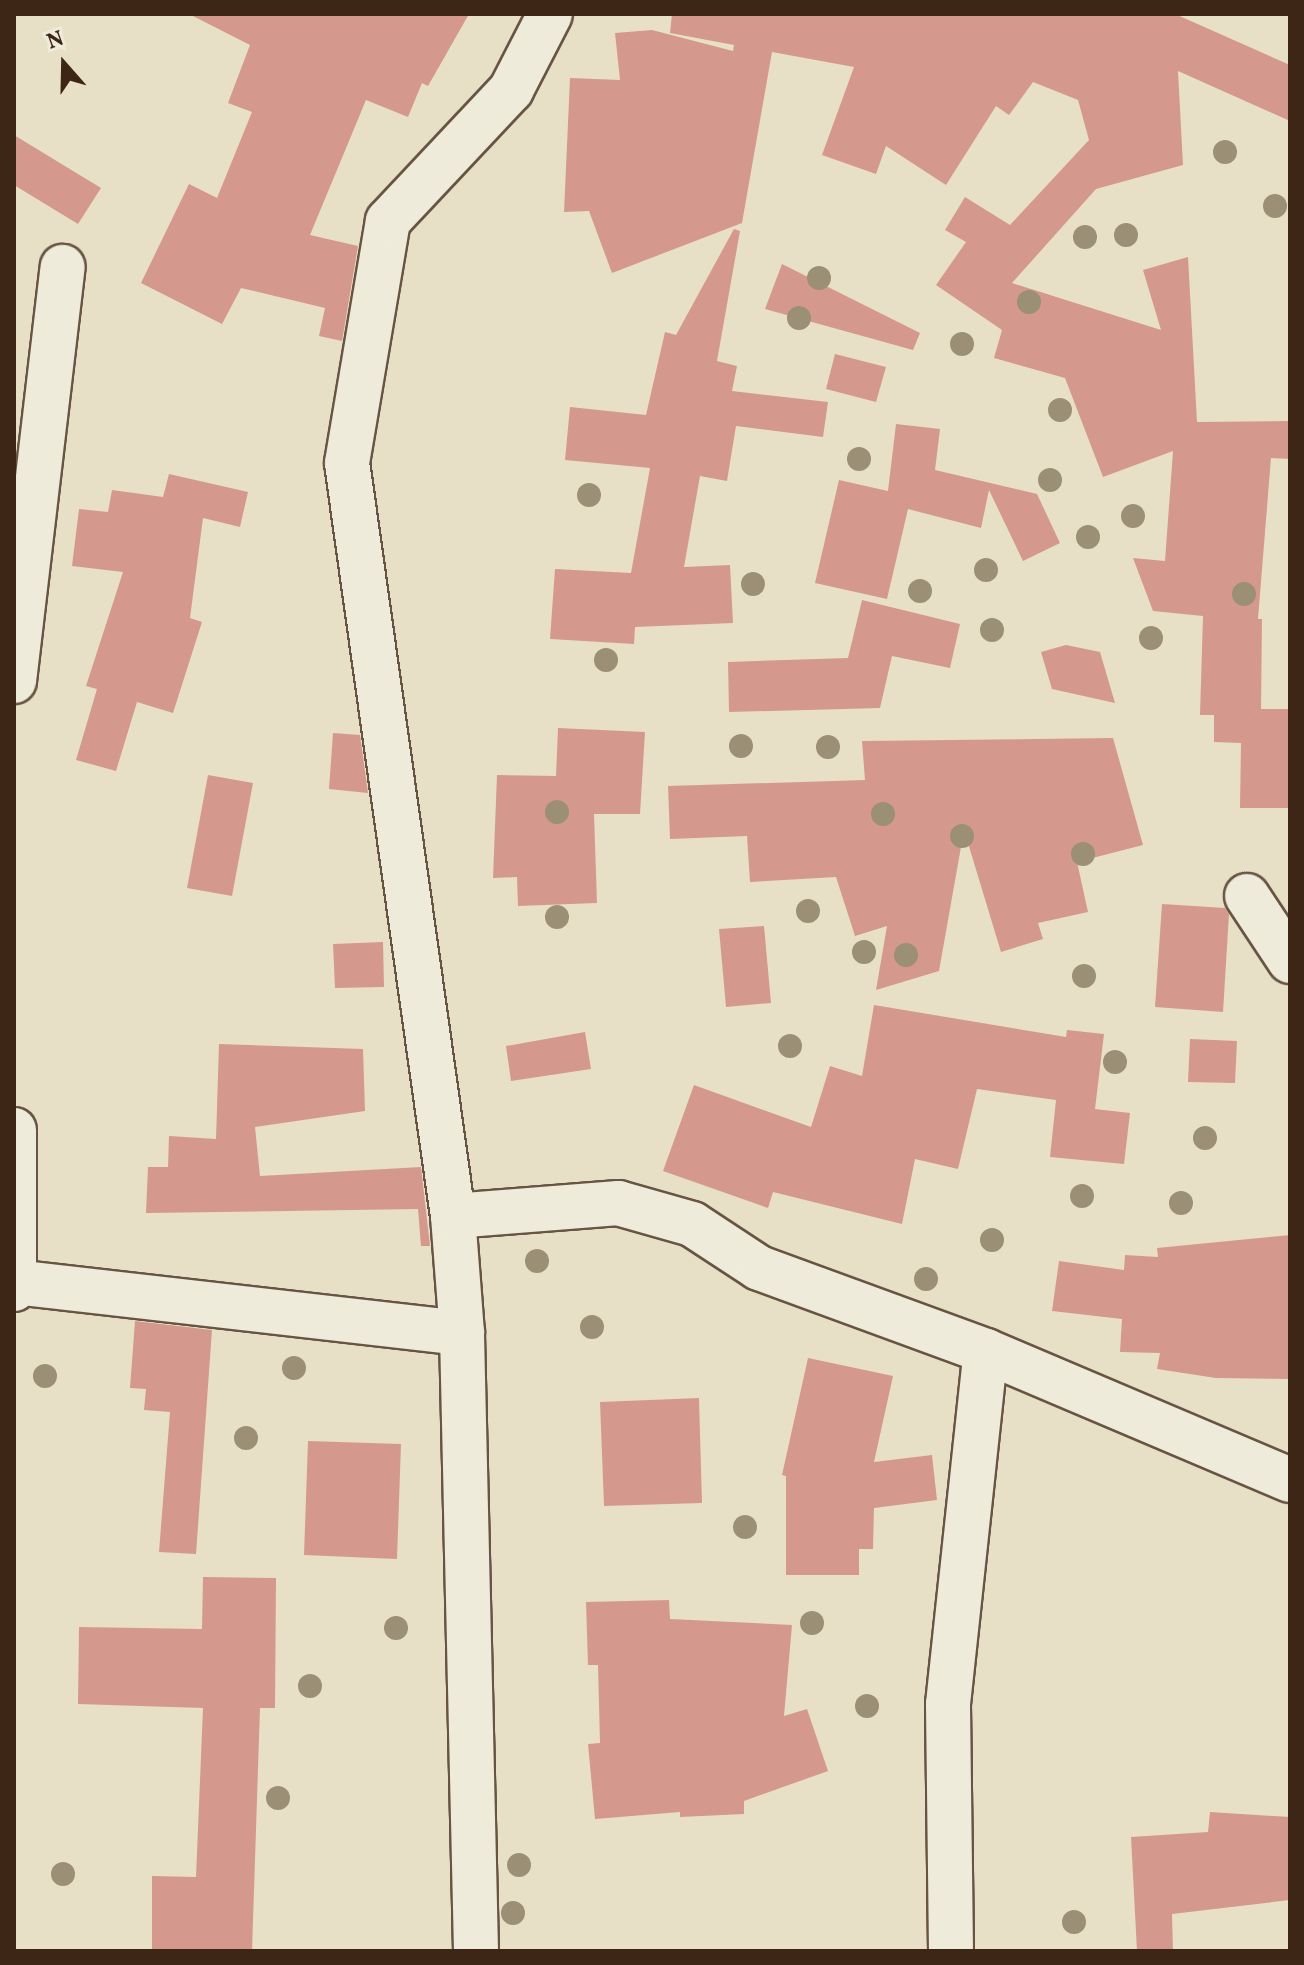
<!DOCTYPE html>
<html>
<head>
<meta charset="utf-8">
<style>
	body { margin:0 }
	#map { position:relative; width:1304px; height:1965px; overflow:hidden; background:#e7e0c6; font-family:Vollkorn,serif }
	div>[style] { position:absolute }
	.building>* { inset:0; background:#d4998c }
	.roads { filter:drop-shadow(2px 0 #685442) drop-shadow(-2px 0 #685442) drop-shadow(0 2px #685442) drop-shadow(0 -2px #685442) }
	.minor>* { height:44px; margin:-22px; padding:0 22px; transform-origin:22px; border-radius:22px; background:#efebda }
	.trees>* { width:24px; height:24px; margin:-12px; border-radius:50%; background:#9b8f76 }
	span { translate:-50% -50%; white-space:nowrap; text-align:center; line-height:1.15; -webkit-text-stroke:8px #efebda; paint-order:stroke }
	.frame { position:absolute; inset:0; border:16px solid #3e2616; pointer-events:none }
	.north { position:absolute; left:24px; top:24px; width:80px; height:80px; -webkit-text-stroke:6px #efebda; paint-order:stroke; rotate:340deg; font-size:22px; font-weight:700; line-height:32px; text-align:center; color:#3e2616 }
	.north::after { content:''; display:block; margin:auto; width:28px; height:36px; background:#3e2616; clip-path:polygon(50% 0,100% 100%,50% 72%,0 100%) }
</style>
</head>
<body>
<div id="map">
	<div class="building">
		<i style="clip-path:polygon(189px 14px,469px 14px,428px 86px,422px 83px,408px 117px,366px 100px,310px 235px,358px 246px,342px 341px,319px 336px,325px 308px,241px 288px,222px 324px,141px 283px,189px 184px,217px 198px,252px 112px,228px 103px,250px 45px)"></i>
		<i style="clip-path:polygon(672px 14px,1175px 14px,1290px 65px,1290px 121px,1178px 71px,1183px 165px,1096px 189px,1012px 283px,1161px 330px,1143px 270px,1188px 257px,1197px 422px,1290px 421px,1290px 459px,1271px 458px,1258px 619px,1262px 619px,1261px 709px,1290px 709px,1290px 808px,1240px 808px,1241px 743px,1214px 742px,1214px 715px,1200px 715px,1203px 616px,1153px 611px,1133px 558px,1165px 561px,1173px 451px,1103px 477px,1065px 378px,994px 358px,1002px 330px,936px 285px,966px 242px,945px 230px,965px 197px,1010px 225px,1089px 140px,1078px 100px,1033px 82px,1009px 115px,996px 106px,946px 185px,886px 146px,876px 174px,822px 155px,854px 67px,772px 52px,742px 223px,612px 273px,589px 211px,564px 212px,570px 78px,620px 80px,615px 33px,652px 30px,733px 51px,734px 45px,670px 33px)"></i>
		<i style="clip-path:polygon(14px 135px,101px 188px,78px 224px,14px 185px)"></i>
		<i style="clip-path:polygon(734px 229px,740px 231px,717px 361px,737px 366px,732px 391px,828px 402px,823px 437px,736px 426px,727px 481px,700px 476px,684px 567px,730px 565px,733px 623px,635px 627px,634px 644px,550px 639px,555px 569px,631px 573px,650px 468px,565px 460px,570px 407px,646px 415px,665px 332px,676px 335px)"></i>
		<i style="clip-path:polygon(782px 264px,920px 333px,913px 350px,765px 309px)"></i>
		<i style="clip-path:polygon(835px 354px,886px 367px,876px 402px,826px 389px)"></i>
		<i style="clip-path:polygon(896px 424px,940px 429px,935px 470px,1037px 494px,1060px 543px,1023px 561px,989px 490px,981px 528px,908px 509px,887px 599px,815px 583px,839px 480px,888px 491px)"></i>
		<i style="clip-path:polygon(169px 474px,248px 492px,240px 527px,203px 518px,190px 618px,202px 622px,173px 713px,137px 702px,116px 771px,76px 760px,97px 689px,86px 686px,123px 572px,72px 566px,79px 509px,108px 512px,112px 490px,163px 497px)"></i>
		<i style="clip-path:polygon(862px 600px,960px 624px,950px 668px,892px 656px,880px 708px,729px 712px,728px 662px,848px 658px)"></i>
		<i style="clip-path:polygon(1066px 645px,1100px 652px,1115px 703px,1052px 689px,1041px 652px)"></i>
		<i style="clip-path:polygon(558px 728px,645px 732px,640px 814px,594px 814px,597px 903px,518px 906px,517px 877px,493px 878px,497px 775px,556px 776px)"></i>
		<i style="clip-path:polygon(333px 733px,360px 735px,368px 793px,329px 789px)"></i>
		<i style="clip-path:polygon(1113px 738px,1143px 845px,1077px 862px,1088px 912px,1038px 923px,1043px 939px,1001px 952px,964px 830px,939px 971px,876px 990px,887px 926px,855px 936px,836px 877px,750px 882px,747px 836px,670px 839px,668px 786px,865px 780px,862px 741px)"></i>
		<i style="clip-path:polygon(208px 775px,253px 783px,232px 896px,187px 888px)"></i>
		<i style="clip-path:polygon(1162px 904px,1225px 908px,1229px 914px,1223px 1012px,1155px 1007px)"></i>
		<i style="clip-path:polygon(764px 926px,771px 1003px,726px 1007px,719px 929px)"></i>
		<i style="clip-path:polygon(383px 942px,384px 987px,335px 988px,333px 944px)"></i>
		<i style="clip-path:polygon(874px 1005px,1066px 1037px,1067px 1030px,1104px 1034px,1095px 1109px,1130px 1113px,1124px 1164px,1050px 1157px,1056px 1100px,977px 1089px,958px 1169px,915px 1159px,902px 1224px,773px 1192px,768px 1208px,663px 1171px,694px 1085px,811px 1127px,830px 1066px,862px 1076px)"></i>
		<i style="clip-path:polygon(585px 1032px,591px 1069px,511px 1081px,506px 1046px)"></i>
		<i style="clip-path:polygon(1190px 1039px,1237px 1041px,1235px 1083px,1188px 1082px)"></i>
		<i style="clip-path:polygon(219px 1044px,363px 1049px,365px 1111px,255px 1127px,260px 1176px,421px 1167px,430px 1246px,421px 1246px,418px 1209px,146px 1213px,148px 1167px,168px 1167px,169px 1136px,216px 1139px)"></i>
		<i style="clip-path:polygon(1290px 1235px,1290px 1379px,1216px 1378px,1157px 1369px,1160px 1353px,1120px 1352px,1122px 1319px,1052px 1311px,1059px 1261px,1124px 1270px,1125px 1255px,1158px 1257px,1157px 1248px)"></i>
		<i style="clip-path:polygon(135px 1321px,212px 1330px,196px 1554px,159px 1552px,170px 1412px,144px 1410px,146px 1389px,130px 1388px)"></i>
		<i style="clip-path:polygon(808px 1358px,893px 1376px,874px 1462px,932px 1455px,937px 1500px,874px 1508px,873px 1549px,859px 1549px,859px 1575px,786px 1575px,786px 1476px,782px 1475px)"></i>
		<i style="clip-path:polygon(699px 1398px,702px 1503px,604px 1506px,600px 1402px)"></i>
		<i style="clip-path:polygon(308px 1441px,401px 1444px,397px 1559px,304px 1555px)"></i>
		<i style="clip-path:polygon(203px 1577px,276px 1578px,275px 1708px,260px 1708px,252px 1951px,152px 1951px,152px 1876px,196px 1877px,203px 1708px,78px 1704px,79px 1627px,202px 1629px)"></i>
		<i style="clip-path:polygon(669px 1600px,670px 1619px,792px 1625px,784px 1716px,807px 1709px,828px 1771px,744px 1801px,744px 1814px,680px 1817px,680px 1812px,595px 1819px,588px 1744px,600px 1743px,598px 1665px,588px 1665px,586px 1602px)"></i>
		<i style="clip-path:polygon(1210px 1812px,1290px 1817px,1290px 1900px,1172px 1914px,1173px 1951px,1137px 1951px,1131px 1837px,1208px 1832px)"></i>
	</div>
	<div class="roads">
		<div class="minor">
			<i style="left:14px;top:681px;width:417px;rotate:-83.3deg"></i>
			<i style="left:1247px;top:896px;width:78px;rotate:56.5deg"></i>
			<i style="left:14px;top:1130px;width:159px;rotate:90deg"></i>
			<i style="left:453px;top:1216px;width:166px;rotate:-4.5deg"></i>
			<i style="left:618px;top:1203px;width:77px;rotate:15.8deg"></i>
			<i style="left:692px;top:1224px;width:80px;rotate:33.3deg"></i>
			<i style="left:759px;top:1268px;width:242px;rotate:20.1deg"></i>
			<i style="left:986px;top:1351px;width:330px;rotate:23deg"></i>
			<i style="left:14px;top:1282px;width:451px;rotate:6.5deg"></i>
			<i style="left:476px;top:1951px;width:618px;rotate:-91.3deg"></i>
			<i style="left:462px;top:1333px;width:117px;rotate:-94.4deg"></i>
			<i style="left:453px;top:1216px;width:760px;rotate:-98.01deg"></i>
			<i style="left:347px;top:463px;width:245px;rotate:-80.4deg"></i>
			<i style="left:388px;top:221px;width:180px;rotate:-46.8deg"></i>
			<i style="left:511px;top:90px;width:85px;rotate:-62.8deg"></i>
			<i style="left:951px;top:1951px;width:247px;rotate:-90.7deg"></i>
			<i style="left:948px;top:1704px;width:355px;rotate:-83.9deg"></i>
		</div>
	</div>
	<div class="trees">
		<i style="left:1225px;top:152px"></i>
		<i style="left:1275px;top:206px"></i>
		<i style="left:1126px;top:235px"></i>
		<i style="left:1085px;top:237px"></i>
		<i style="left:819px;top:278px"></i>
		<i style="left:1029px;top:302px"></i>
		<i style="left:799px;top:318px"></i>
		<i style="left:962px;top:344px"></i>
		<i style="left:1060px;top:410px"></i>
		<i style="left:859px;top:459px"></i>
		<i style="left:1050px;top:480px"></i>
		<i style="left:589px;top:495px"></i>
		<i style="left:1133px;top:516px"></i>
		<i style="left:1088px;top:537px"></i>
		<i style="left:986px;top:570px"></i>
		<i style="left:753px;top:584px"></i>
		<i style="left:920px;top:591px"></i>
		<i style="left:1244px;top:594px"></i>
		<i style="left:992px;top:630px"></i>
		<i style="left:1151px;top:638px"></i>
		<i style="left:606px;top:660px"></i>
		<i style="left:741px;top:746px"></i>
		<i style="left:828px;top:747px"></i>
		<i style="left:557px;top:812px"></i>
		<i style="left:883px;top:814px"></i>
		<i style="left:962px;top:836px"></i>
		<i style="left:1083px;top:854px"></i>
		<i style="left:808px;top:911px"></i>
		<i style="left:557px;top:917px"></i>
		<i style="left:864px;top:952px"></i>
		<i style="left:906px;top:955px"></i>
		<i style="left:1084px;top:976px"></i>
		<i style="left:790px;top:1046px"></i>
		<i style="left:1115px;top:1062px"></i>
		<i style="left:1205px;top:1138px"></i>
		<i style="left:1082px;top:1196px"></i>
		<i style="left:1181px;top:1203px"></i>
		<i style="left:992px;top:1240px"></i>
		<i style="left:537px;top:1261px"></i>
		<i style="left:926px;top:1279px"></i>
		<i style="left:592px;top:1327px"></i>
		<i style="left:294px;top:1368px"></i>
		<i style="left:45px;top:1376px"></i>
		<i style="left:246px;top:1438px"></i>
		<i style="left:745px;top:1527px"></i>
		<i style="left:812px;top:1623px"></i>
		<i style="left:396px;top:1628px"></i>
		<i style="left:310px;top:1686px"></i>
		<i style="left:867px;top:1706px"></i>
		<i style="left:278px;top:1798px"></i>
		<i style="left:519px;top:1865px"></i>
		<i style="left:63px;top:1874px"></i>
		<i style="left:513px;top:1913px"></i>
		<i style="left:1074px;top:1922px"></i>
	</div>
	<div class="frame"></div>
	<div class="north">N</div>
</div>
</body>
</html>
